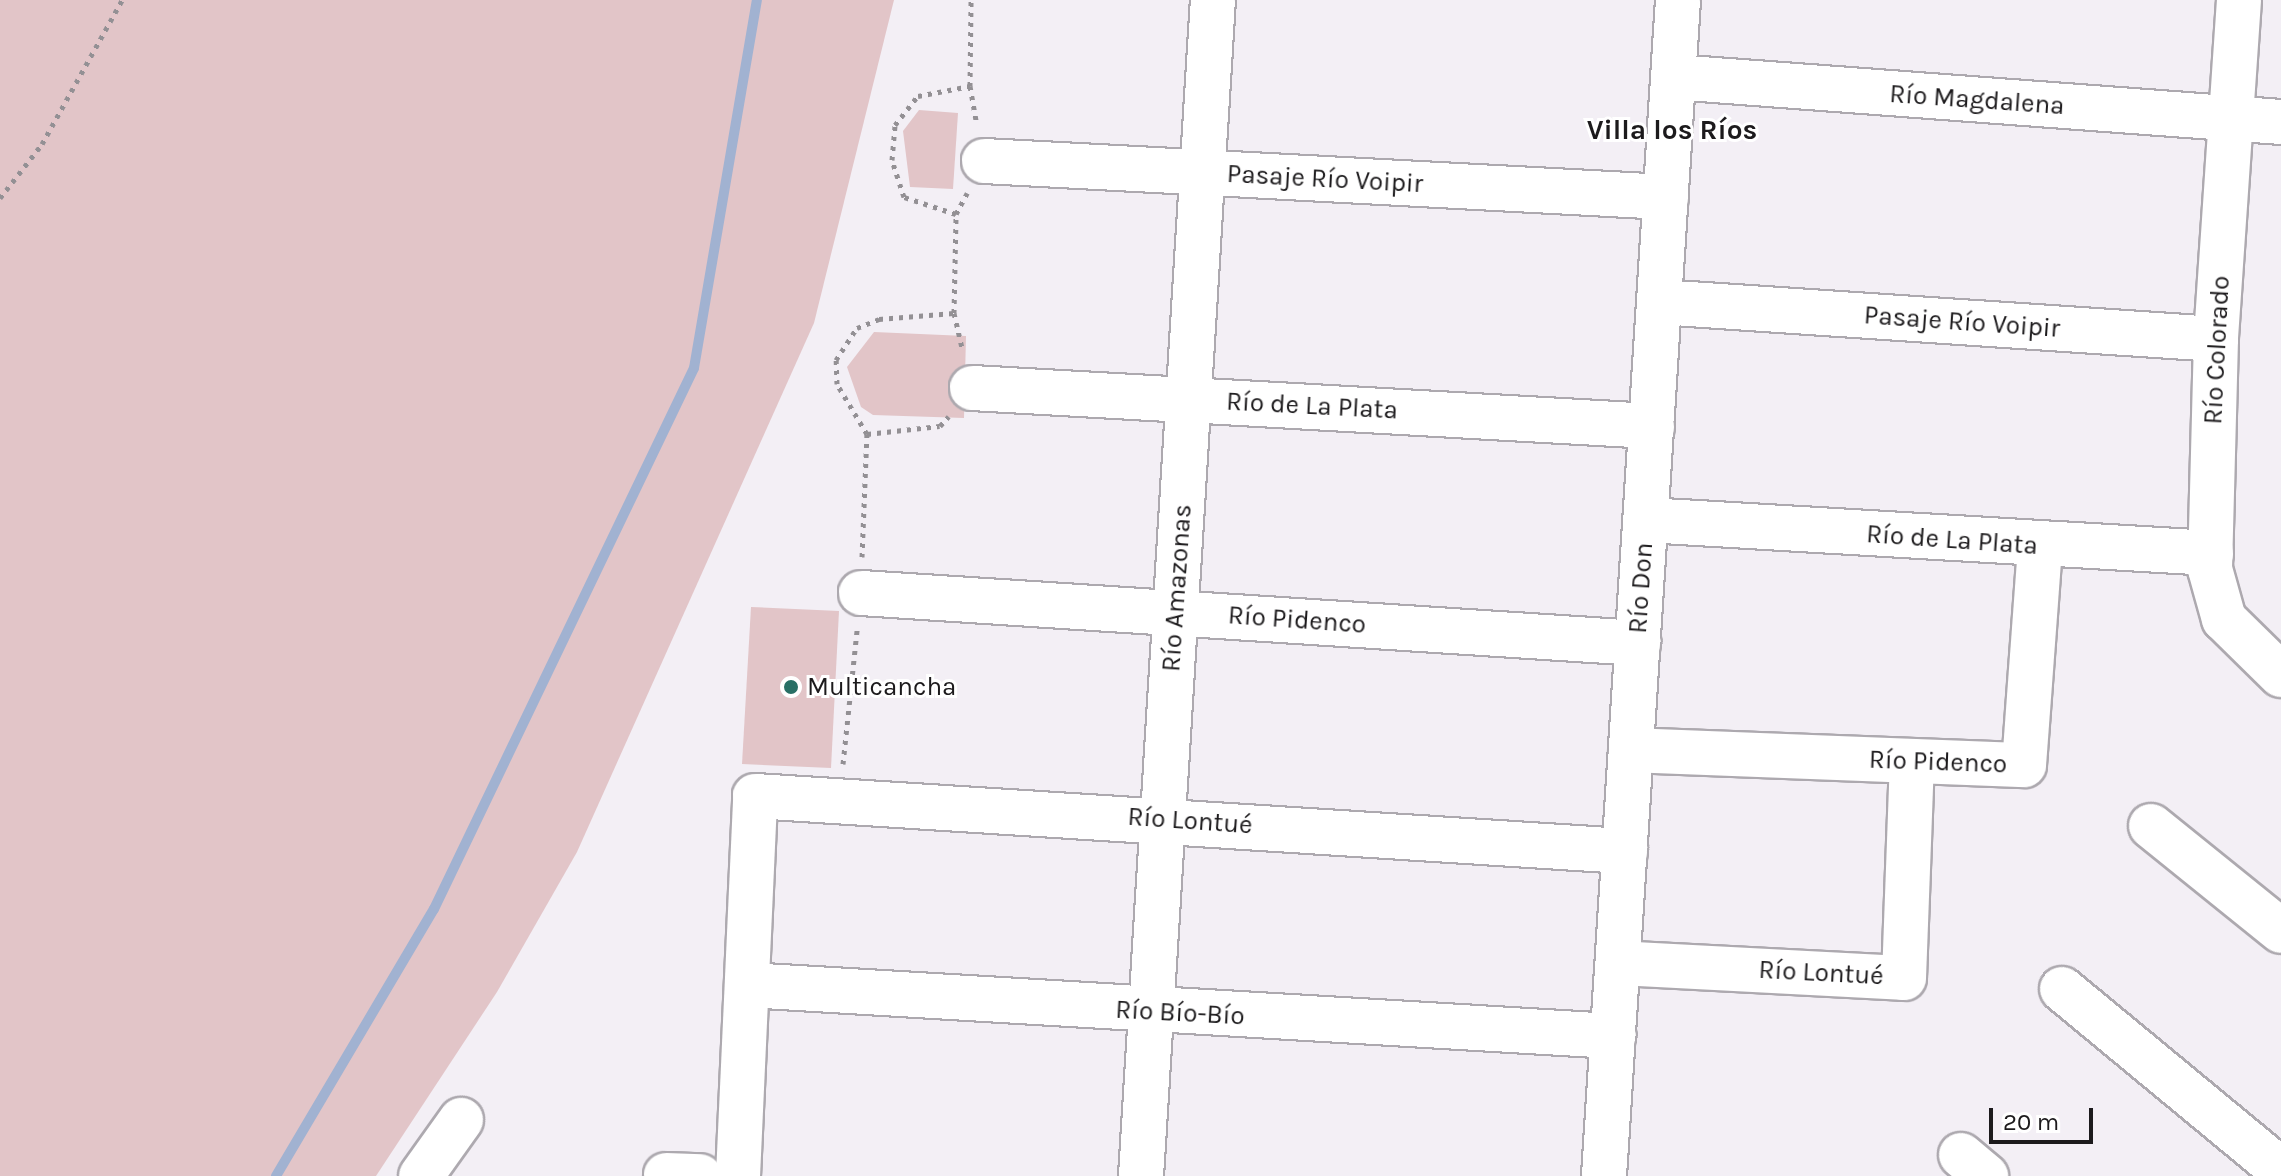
<!DOCTYPE html>
<html>
<head>
<meta charset="utf-8">
<style>
	body { margin:0 }
	#map { position:relative; width:2281px; height:1176px; overflow:hidden; background:#f3eff5; font-family:Karla,sans-serif }
	div>[style] { position:absolute }
	.green>* { inset:0; background:#e2c5c8 }
	.stream>* { height:10px; margin:-5px; padding:0 5px; transform-origin:5px; border-radius:5px; background:#a1b2d1 }
	.path>* { height:5px; margin-top:-2.5px; transform-origin:0; background:repeating-linear-gradient(90deg,#939094 0 4px,transparent 0 10px) }
	.roads { filter:drop-shadow(2px 0 #ada9af) drop-shadow(-2px 0 #ada9af) drop-shadow(0 2px #ada9af) drop-shadow(0 -2px #ada9af) }
	.minor>* { height:44px; margin:-22px; padding:0 22px; transform-origin:22px; border-radius:22px; background:#fff }
	.dots>* { width:22px; height:22px; translate:-50% -50%; box-sizing:border-box; border:4px solid #fff; border-radius:50% }
	span { translate:-50% -50%; white-space:nowrap; text-align:center; line-height:1.15; -webkit-text-stroke:6px #fff; paint-order:stroke }
	.street-label { font-size:26px; color:#1c1a1c }
	.poi-label { font-size:26px; color:#1c1a1c }
	.left { translate:0 -50%; text-align:left }
	.neighbourhood-label { font-size:28px; color:#1c1a1c; font-weight:700 }
	.scale { position:absolute; left:1989px; top:1108px; width:104px; height:36px; box-sizing:border-box; border:4px solid #1c1a1c; border-top:0; padding-left:10px; font-size:24px; line-height:28px; white-space:nowrap; color:#1c1a1c; -webkit-text-stroke:6px #fff; paint-order:stroke }
</style>
</head>
<body>
<div id="map">
	<div class="green">
		<i style="clip-path:polygon(0 0,894px 0,814px 323px,577px 852px,497px 992px,376px 1176px,0 1176px)"></i>
		<i style="clip-path:polygon(919px 110px,958px 113px,953px 189px,910px 187px,903px 131px)"></i>
		<i style="clip-path:polygon(874px 332px,966px 336px,964px 418px,873px 415px,861px 407px,847px 367px)"></i>
		<i style="clip-path:polygon(751px 607px,839px 611px,831px 768px,742px 764px)"></i>
	</div>
	<div class="stream">
		<i style="left:276px;top:1176px;width:310px;rotate:-59.4deg"></i>
		<i style="left:434px;top:909px;width:600px;rotate:-64.33deg"></i>
		<i style="left:694px;top:368px;width:373px;rotate:-80.3deg"></i>
	</div>
	<div class="path">
		<i style="left:970px;top:86px;width:39px;rotate:80deg"></i>
		<i style="left:0;top:198px;width:68px;rotate:-52.1deg"></i>
		<i style="left:42px;top:144px;width:165px;rotate:-60.9deg"></i>
		<i style="left:956px;top:214px;width:24px;rotate:-62deg"></i>
		<i style="left:954px;top:313px;width:39px;rotate:77deg"></i>
		<i style="left:867px;top:434px;width:73px;rotate:-6.3deg"></i>
		<i style="left:940px;top:426px;width:13px;rotate:-48deg"></i>
		<i style="left:862px;top:557px;width:123px;rotate:-87.7deg"></i>
		<i style="left:867px;top:434px;width:58px;rotate:-121deg"></i>
		<i style="left:837px;top:384px;width:24px;rotate:-92deg"></i>
		<i style="left:836px;top:360px;width:38px;rotate:-57deg"></i>
		<i style="left:857px;top:328px;width:24px;rotate:-22deg"></i>
		<i style="left:879px;top:319px;width:75px;rotate:-4.6deg"></i>
		<i style="left:954px;top:313px;width:99px;rotate:-88.8deg"></i>
		<i style="left:956px;top:214px;width:55px;rotate:-161.9deg"></i>
		<i style="left:904px;top:197px;width:39px;rotate:-108deg"></i>
		<i style="left:892px;top:160px;width:35px;rotate:-85deg"></i>
		<i style="left:895px;top:125px;width:37px;rotate:-52deg"></i>
		<i style="left:918px;top:96px;width:53px;rotate:-10.9deg"></i>
		<i style="left:970px;top:86px;width:86px;rotate:-89.3deg"></i>
		<i style="left:843px;top:764px;width:135px;rotate:-84deg"></i>
	</div>
	<div class="roads">
		<div class="minor">
			<i style="left:2239px;top:0;width:340px;rotate:93.9deg"></i>
			<i style="left:2216px;top:339px;width:230px;rotate:91.5deg"></i>
			<i style="left:2210px;top:569px;width:52px;rotate:74.4deg"></i>
			<i style="left:2224px;top:619px;width:80px;rotate:44.5deg"></i>
			<i style="left:1674px;top:77px;width:609px;rotate:4.24deg"></i>
			<i style="left:984px;top:161px;width:683px;rotate:3.02deg"></i>
			<i style="left:1659px;top:302px;width:558px;rotate:3.8deg"></i>
			<i style="left:972px;top:388px;width:681px;rotate:3.2deg"></i>
			<i style="left:1646px;top:520px;width:566px;rotate:3.34deg"></i>
			<i style="left:861px;top:593px;width:779px;rotate:3.68deg"></i>
			<i style="left:1631px;top:750px;width:393px;rotate:2.2deg"></i>
			<i style="left:2024px;top:765px;width:221px;rotate:-85.8deg"></i>
			<i style="left:2151px;top:826px;width:167px;rotate:38.9deg"></i>
			<i style="left:1618px;top:963px;width:286px;rotate:3deg"></i>
			<i style="left:1904px;top:978px;width:217px;rotate:-87.9deg"></i>
			<i style="left:747px;top:985px;width:868px;rotate:3.37deg"></i>
			<i style="left:2062px;top:989px;width:284px;rotate:39.6deg"></i>
			<i style="left:1961px;top:1155px;width:33px;rotate:40deg"></i>
			<i style="left:666px;top:1175px;width:34px;rotate:2deg"></i>
			<i style="left:421px;top:1176px;width:69px;rotate:-54.5deg"></i>
			<i style="left:738px;top:1176px;width:380px;rotate:-87.4deg"></i>
			<i style="left:755px;top:796px;width:872px;rotate:3.62deg"></i>
			<i style="left:1141px;top:1176px;width:1178px;rotate:-86.5deg"></i>
			<i style="left:1604px;top:1176px;width:1178px;rotate:-86.4deg"></i>
		</div>
	</div>
	<div class="dots">
		<i style="left:791px;top:687px;background:#286f65"></i>
	</div>
	<div class="street-label">
		<span style="left:1977px;top:100px;rotate:4deg">Río Magdalena</span>
		<span style="left:1325px;top:179px;rotate:3deg">Pasaje Río Voipir</span>
		<span style="left:1962px;top:322px;rotate:4deg">Pasaje Río Voipir</span>
		<span style="left:2217px;top:350px;rotate:-87deg">Río Colorado</span>
		<span style="left:1312px;top:406px;rotate:3deg">Río de La Plata</span>
		<span style="left:1952px;top:540px;rotate:4deg">Río de La Plata</span>
		<span style="left:1177px;top:588px;rotate:-86deg">Río Amazonas</span>
		<span style="left:1641px;top:588px;rotate:-86deg">Río Don</span>
		<span style="left:1297px;top:620px;rotate:4deg">Río Pidenco</span>
		<span style="left:1938px;top:762px;rotate:2deg">Río Pidenco</span>
		<span style="left:1190px;top:821px;rotate:4deg">Río Lontué</span>
		<span style="left:1821px;top:973px;rotate:3deg">Río Lontué</span>
		<span style="left:1180px;top:1013px;rotate:3deg">Río Bío-Bío</span>
	</div>
	<div class="poi-label">
		<span class="left" style="left:807px;top:687px">Multicancha</span>
	</div>
	<div class="neighbourhood-label">
		<span style="left:1672px;top:130px">Villa los Ríos</span>
	</div>
	<div class="scale">20 m</div>
</div>
</body>
</html>
